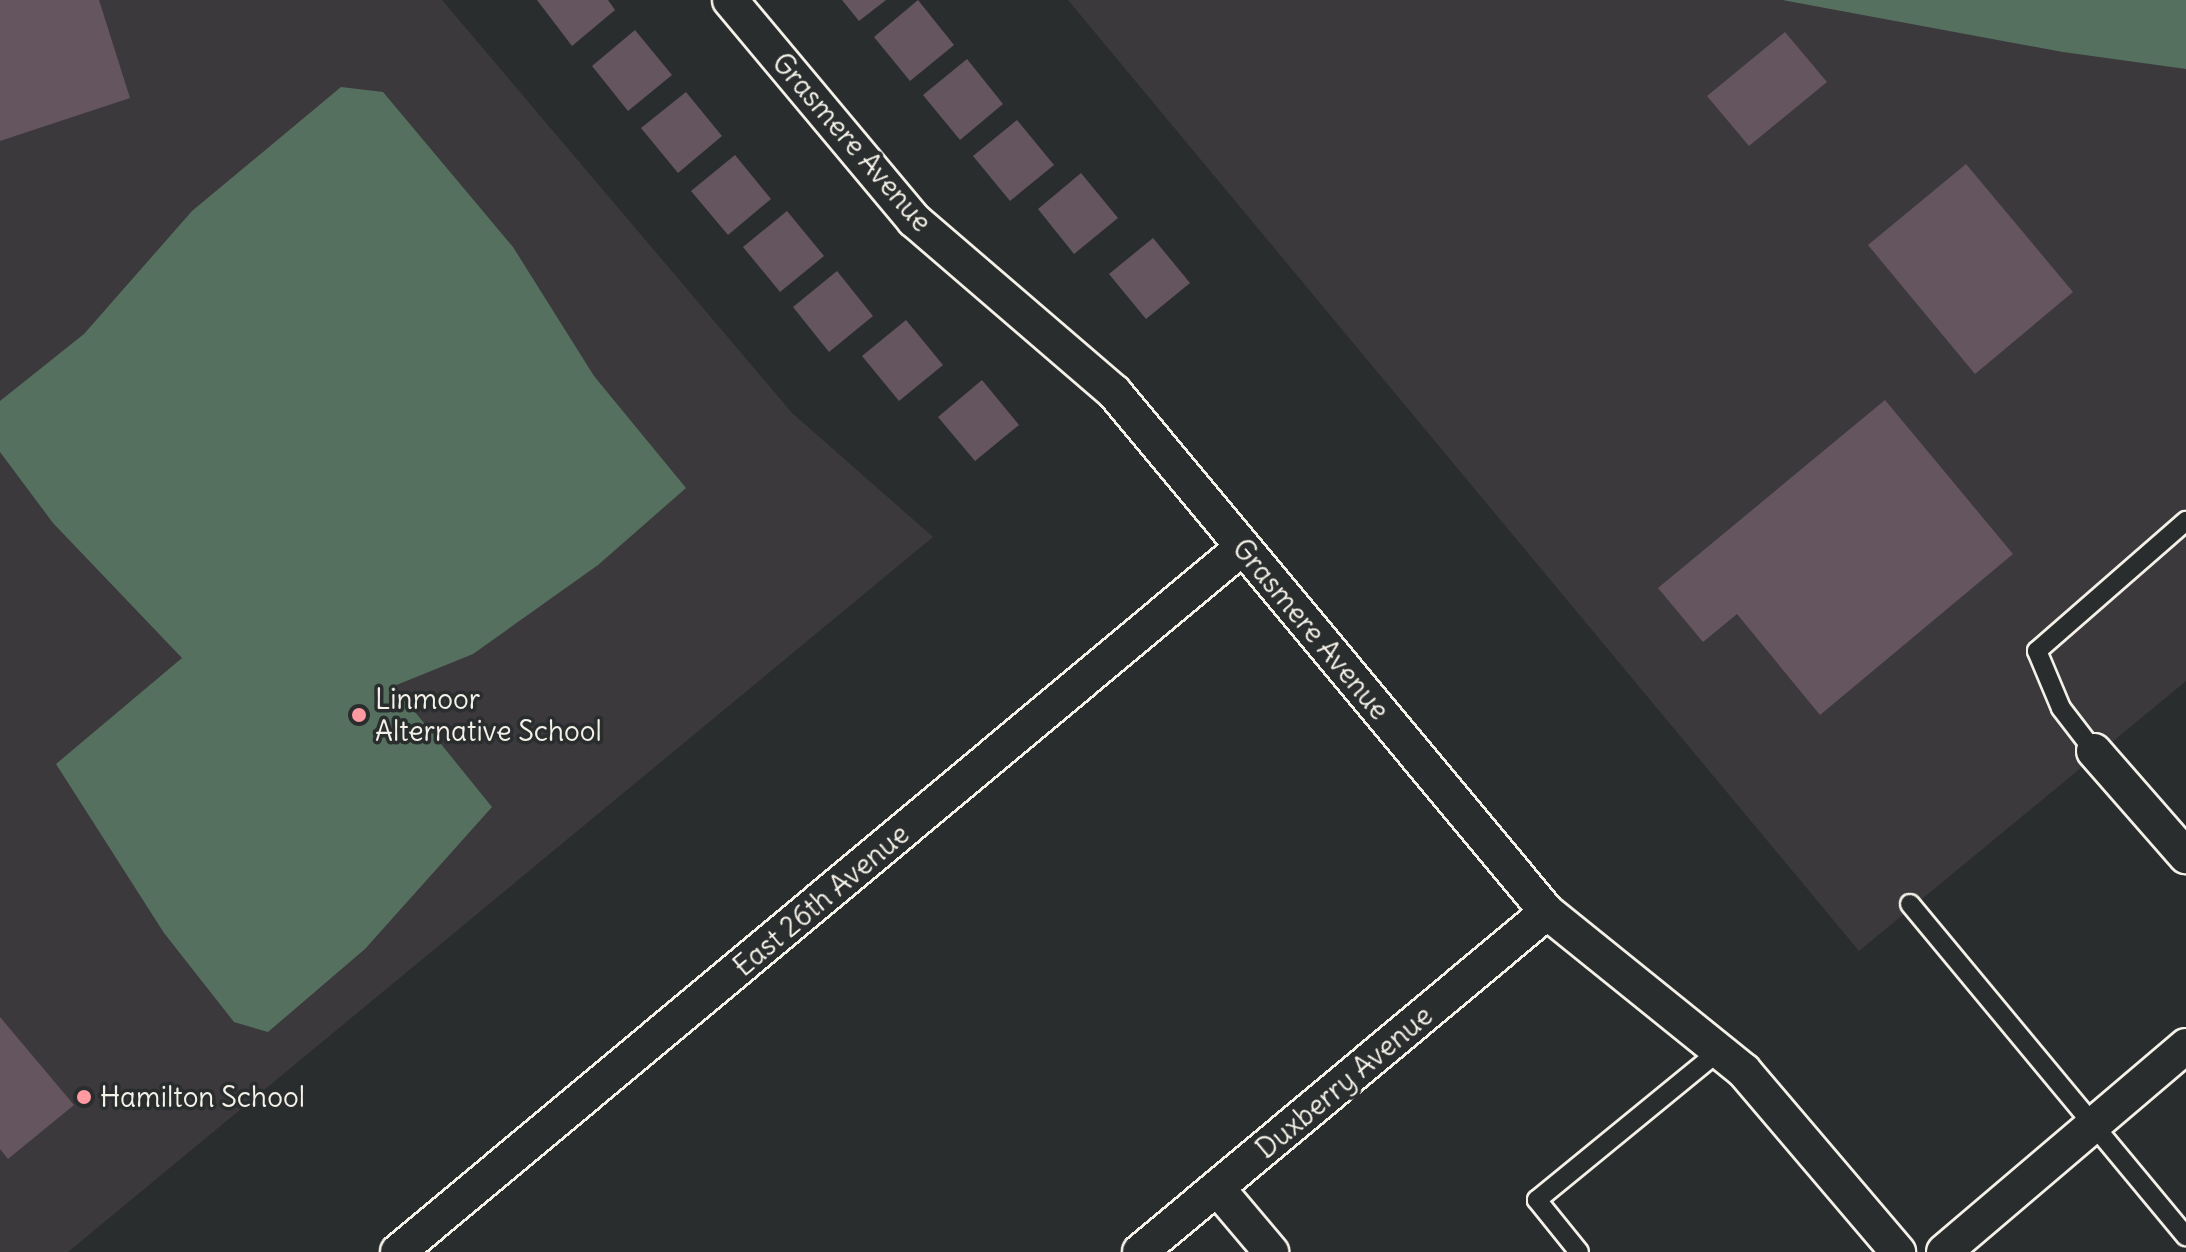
<!DOCTYPE html>
<html>
<head>
<meta charset="utf-8">
<style>
	body { margin:0 }
	#map { position:relative; width:2186px; height:1252px; overflow:hidden; background:#2a2d2e; font-family:Delius,sans-serif }
	div>[style] { position:absolute }
	.built>* { inset:0; background:#3c393d }
	.green>* { inset:0; background:#55705f }
	.building>* { inset:0; background:#65555f }
	.roads { filter:drop-shadow(2px 0 #f4f1e8) drop-shadow(-2px 0 #f4f1e8) drop-shadow(0 2px #f4f1e8) drop-shadow(0 -2px #f4f1e8) }
	.service>* { height:18px; margin:-9px; padding:0 9px; transform-origin:9px; border-radius:9px; background:#2a2d2e }
	.minor>* { height:34px; margin:-17px; padding:0 17px; transform-origin:17px; border-radius:17px; background:#2a2d2e }
	.dots>* { width:22px; height:22px; translate:-50% -50%; box-sizing:border-box; border:4px solid #2a2d2e; border-radius:50% }
	span { translate:-50% -50%; white-space:nowrap; text-align:center; line-height:1.15; -webkit-text-stroke:7px #2a2d2e; paint-order:stroke }
	.street-label { font-size:28px; color:#f4f1e8 }
	.poi-label { font-size:28px; color:#f4f1e8 }
	.left { translate:0 -50%; text-align:left }
</style>
</head>
<body>
<div id="map">
	<div class="built">
		<i style="clip-path:polygon(0 0,442px 0,792px 413px,933px 537px,68px 1252px,0 1252px)"></i>
		<i style="clip-path:polygon(1068px 0,1782px 0,2186px 69px,2186px 681px,1859px 951px)"></i>
	</div>
	<div class="green">
		<i style="clip-path:polygon(1782px 0,2186px 0,2186px 69px,2063px 52px)"></i>
		<i style="clip-path:polygon(341px 87px,383px 92px,513px 247px,594px 376px,686px 488px,598px 565px,473px 654px,394px 686px,492px 807px,365px 949px,268px 1032px,234px 1022px,164px 933px,56px 764px,182px 658px,53px 523px,0 452px,0 401px,84px 334px,192px 211px)"></i>
	</div>
	<div class="building">
		<i style="clip-path:polygon(0 0,99px 0,130px 98px,0 141px)"></i>
		<i style="clip-path:polygon(537px 0,608px 0,615px 10px,572px 46px)"></i>
		<i style="clip-path:polygon(842px 0,886px 0,859px 21px)"></i>
		<i style="clip-path:polygon(918px 0,954px 45px,910px 81px,874px 37px)"></i>
		<i style="clip-path:polygon(635px 30px,672px 75px,628px 111px,592px 66px)"></i>
		<i style="clip-path:polygon(1785px 32px,1827px 82px,1749px 146px,1707px 96px)"></i>
		<i style="clip-path:polygon(967px 59px,1003px 104px,960px 140px,923px 95px)"></i>
		<i style="clip-path:polygon(686px 92px,722px 136px,678px 173px,641px 128px)"></i>
		<i style="clip-path:polygon(1017px 120px,1054px 165px,1010px 201px,973px 156px)"></i>
		<i style="clip-path:polygon(735px 155px,771px 199px,728px 235px,691px 191px)"></i>
		<i style="clip-path:polygon(1966px 164px,2073px 292px,1975px 374px,1868px 245px)"></i>
		<i style="clip-path:polygon(1081px 173px,1118px 218px,1074px 254px,1038px 209px)"></i>
		<i style="clip-path:polygon(787px 211px,824px 256px,780px 292px,743px 247px)"></i>
		<i style="clip-path:polygon(1153px 238px,1190px 283px,1146px 319px,1109px 274px)"></i>
		<i style="clip-path:polygon(837px 271px,873px 316px,829px 352px,793px 307px)"></i>
		<i style="clip-path:polygon(906px 320px,943px 365px,899px 401px,862px 356px)"></i>
		<i style="clip-path:polygon(982px 380px,1019px 425px,975px 461px,938px 417px)"></i>
		<i style="clip-path:polygon(1885px 400px,2013px 554px,1820px 715px,1737px 614px,1703px 642px,1658px 588px)"></i>
		<i style="clip-path:polygon(0 1017px,74px 1105px,8px 1159px,0 1149px)"></i>
	</div>
	<div class="roads">
		<div class="service">
			<i style="left:2094px;top:751px;width:54px;rotate:-127.5deg"></i>
			<i style="left:2061px;top:708px;width:62px;rotate:-112.8deg"></i>
			<i style="left:2037px;top:651px;width:198px;rotate:-41.1deg"></i>
			<i style="left:1910px;top:904px;width:432px;rotate:50.3deg"></i>
			<i style="left:1579px;top:1252px;width:67px;rotate:-128.9deg"></i>
			<i style="left:1537px;top:1200px;width:237px;rotate:-39.3deg"></i>
		</div>
		<div class="minor">
			<i style="left:730px;top:0;width:287px;rotate:50.1deg"></i>
			<i style="left:914px;top:220px;width:264px;rotate:40.7deg"></i>
			<i style="left:1114px;top:392px;width:677px;rotate:50.22deg"></i>
			<i style="left:1547px;top:912px;width:253px;rotate:38.9deg"></i>
			<i style="left:1744px;top:1071px;width:238px;rotate:49.6deg"></i>
			<i style="left:2094px;top:751px;width:140px;rotate:48.8deg"></i>
			<i style="left:1217px;top:1188px;width:84px;rotate:49.8deg"></i>
			<i style="left:398px;top:1252px;width:1100px;rotate:-39.84deg"></i>
			<i style="left:1140px;top:1252px;width:530px;rotate:-39.87deg"></i>
			<i style="left:1944px;top:1252px;width:318px;rotate:-40.4deg"></i>
		</div>
	</div>
	<div class="dots">
		<i style="left:359px;top:715px;background:#ff9aa2"></i>
		<i style="left:84px;top:1097px;background:#ff9aa2"></i>
	</div>
	<div class="street-label">
		<span style="left:852px;top:142px;rotate:49deg">Grasmere Avenue</span>
		<span style="left:1311px;top:629px;rotate:50deg">Grasmere Avenue</span>
		<span style="left:821px;top:900px;rotate:-40deg">East 26th Avenue</span>
		<span style="left:1344px;top:1082px;rotate:-40deg">Duxberry Avenue</span>
	</div>
	<div class="poi-label">
		<span class="left" style="left:375px;top:715px">Linmoor<br>Alternative School</span>
		<span class="left" style="left:100px;top:1097px">Hamilton School</span>
	</div>
</div>
</body>
</html>
